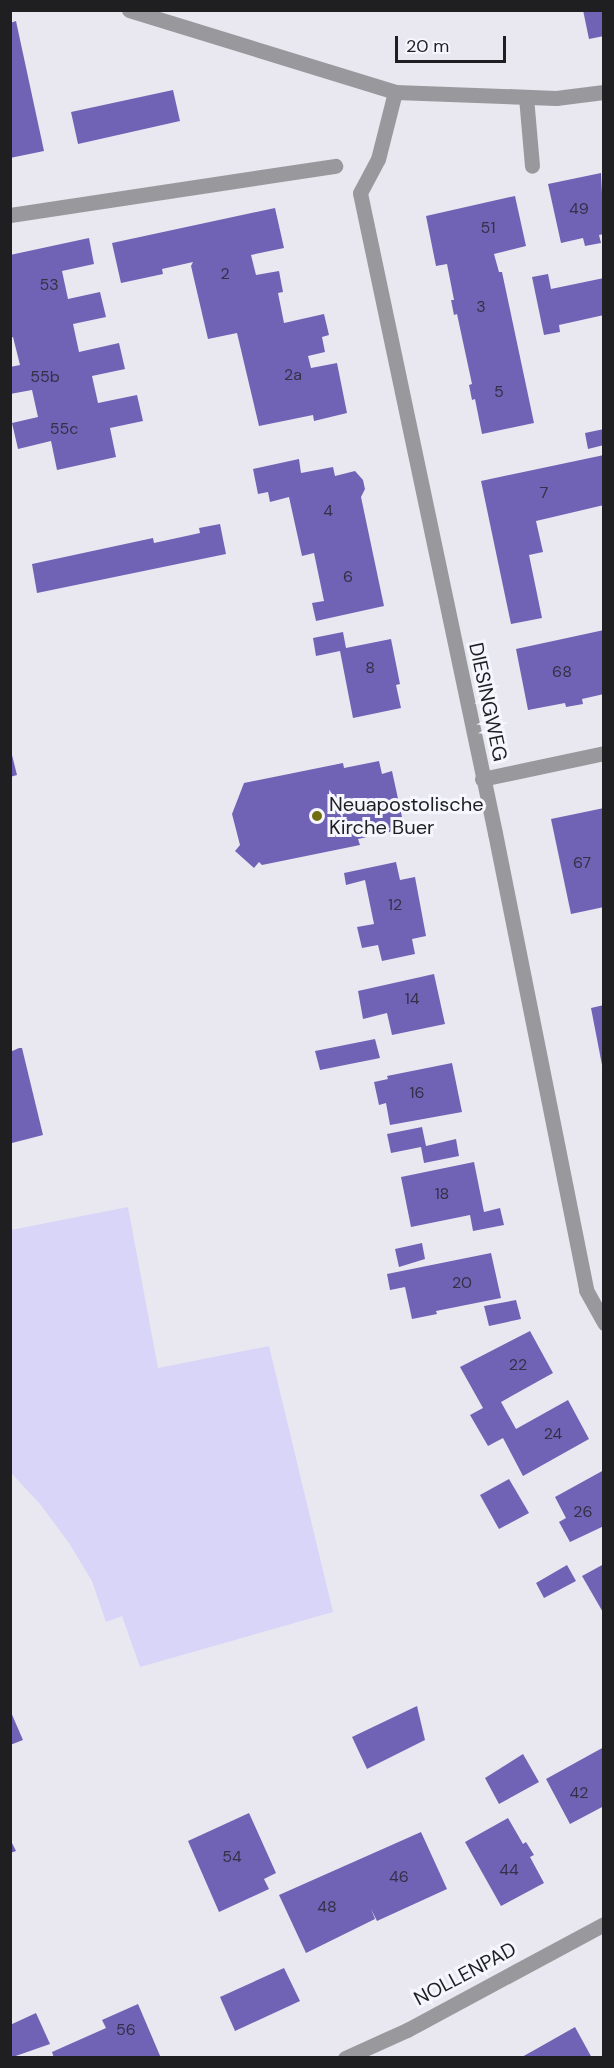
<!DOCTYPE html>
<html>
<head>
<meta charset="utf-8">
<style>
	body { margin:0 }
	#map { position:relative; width:614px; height:2068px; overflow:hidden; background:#e9e8f1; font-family:"DM Sans",sans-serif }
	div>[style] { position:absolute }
	.green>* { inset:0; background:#d8d5f8 }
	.building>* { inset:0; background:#7063b5 }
	.lane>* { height:15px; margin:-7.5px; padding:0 7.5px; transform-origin:7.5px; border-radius:7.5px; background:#99999d }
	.street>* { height:15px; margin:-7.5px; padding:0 7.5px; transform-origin:7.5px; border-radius:7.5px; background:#99999d }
	.dots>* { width:16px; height:16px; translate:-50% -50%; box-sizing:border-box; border:3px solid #f6f6ff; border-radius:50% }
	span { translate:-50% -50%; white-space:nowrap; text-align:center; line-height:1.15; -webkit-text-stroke:6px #f6f6ff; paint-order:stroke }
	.number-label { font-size:16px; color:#333047 }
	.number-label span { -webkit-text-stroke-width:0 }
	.street-label { font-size:20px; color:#1f1f22 }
	.poi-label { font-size:20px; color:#1f1f22 }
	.left { translate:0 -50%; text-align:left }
	.frame { position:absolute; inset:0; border:12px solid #1f1f22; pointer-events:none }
	.scale { position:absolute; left:395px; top:36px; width:111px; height:27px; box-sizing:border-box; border:3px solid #1f1f22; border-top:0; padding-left:8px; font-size:18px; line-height:21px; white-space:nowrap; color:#1f1f22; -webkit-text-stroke:4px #f6f6ff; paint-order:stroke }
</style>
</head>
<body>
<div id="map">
	<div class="green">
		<i style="clip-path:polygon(128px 1207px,158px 1368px,269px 1346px,333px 1612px,140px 1667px,122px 1616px,106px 1622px,92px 1581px,69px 1543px,40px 1504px,10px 1472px,11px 1230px)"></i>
	</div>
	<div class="building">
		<i style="clip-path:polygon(583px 10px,604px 10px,604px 36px,589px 39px)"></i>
		<i style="clip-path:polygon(16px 21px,44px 151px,10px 158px,10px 23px)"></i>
		<i style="clip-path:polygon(173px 90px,180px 121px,78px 144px,71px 112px)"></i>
		<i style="clip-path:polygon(601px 173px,604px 234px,599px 235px,601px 243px,585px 246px,583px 238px,561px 243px,548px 184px)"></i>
		<i style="clip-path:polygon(515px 196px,526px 246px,494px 254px,499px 272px,502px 272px,534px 423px,482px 434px,475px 399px,472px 400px,469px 385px,472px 384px,457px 314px,454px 315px,451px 300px,454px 300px,447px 264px,436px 266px,426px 216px)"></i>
		<i style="clip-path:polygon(275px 208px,284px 248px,251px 255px,256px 275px,279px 271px,283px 292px,278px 293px,284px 323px,324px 314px,329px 335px,322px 337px,325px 352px,308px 356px,311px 368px,337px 363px,347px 413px,314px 421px,313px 415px,259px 426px,237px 333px,208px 339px,191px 266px,193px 262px,162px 269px,163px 274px,121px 283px,112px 243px)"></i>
		<i style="clip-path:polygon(89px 238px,94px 264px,62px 271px,68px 299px,100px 292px,106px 317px,73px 324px,79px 352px,119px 343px,125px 369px,92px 376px,98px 403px,137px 395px,143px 421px,110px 428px,116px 457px,57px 470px,51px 441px,18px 449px,12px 423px,38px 417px,32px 390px,10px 394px,10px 367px,20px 365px,13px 337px,10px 338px,10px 255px)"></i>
		<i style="clip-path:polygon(548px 274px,551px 289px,604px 278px,604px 315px,559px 325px,560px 332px,544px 335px,532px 277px)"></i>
		<i style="clip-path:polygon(604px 429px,604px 445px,588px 449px,585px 433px)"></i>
		<i style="clip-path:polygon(604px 455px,604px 505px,536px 521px,543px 552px,529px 555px,542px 618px,511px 624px,481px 481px)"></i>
		<i style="clip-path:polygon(299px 459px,301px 473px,333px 467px,335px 476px,355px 471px,363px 480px,365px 489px,361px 497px,384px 606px,316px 621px,312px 603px,324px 601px,314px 553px,302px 556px,289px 497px,270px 502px,268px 492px,258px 494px,253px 469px)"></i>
		<i style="clip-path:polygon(220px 524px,226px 554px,37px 593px,32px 564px,153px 538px,154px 543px,200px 533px,199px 528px)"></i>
		<i style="clip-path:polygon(604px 630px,604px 694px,582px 699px,583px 704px,566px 707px,565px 703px,528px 710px,516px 649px)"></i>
		<i style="clip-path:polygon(343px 632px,346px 648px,391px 639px,400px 684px,396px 685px,401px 708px,353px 718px,340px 651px,316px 656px,313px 638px)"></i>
		<i style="clip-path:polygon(10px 747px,17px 775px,10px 777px)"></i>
		<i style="clip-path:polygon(379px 761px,382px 774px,392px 771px,402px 817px,392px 820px,394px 831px,358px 839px,360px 845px,262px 865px,259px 862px,254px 868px,235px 851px,240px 845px,232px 814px,244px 783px,343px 763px,344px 768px)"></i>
		<i style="clip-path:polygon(604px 808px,604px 907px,571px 914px,551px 819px)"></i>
		<i style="clip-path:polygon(396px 862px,400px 880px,415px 877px,426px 936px,412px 939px,415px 954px,382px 961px,378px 945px,362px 948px,357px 927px,374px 924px,365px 880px,346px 885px,344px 873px)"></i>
		<i style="clip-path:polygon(434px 974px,445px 1024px,392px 1035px,387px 1013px,363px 1019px,358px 991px)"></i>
		<i style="clip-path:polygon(604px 1005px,604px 1065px,602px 1065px,591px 1008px)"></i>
		<i style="clip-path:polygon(375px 1039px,380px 1058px,320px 1070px,315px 1051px)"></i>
		<i style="clip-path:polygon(19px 1048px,22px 1048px,43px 1135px,12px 1143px,10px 1052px)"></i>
		<i style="clip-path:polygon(452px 1063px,462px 1112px,390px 1125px,386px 1103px,379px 1105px,374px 1082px,388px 1079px,387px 1076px)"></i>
		<i style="clip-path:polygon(422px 1127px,426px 1146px,456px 1139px,459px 1156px,424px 1163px,421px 1147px,391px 1153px,387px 1134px)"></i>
		<i style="clip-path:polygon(474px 1162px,484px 1212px,500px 1208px,504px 1225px,473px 1231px,470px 1215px,411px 1227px,401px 1177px)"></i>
		<i style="clip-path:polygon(422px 1243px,425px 1259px,399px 1267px,395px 1249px)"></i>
		<i style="clip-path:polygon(491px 1253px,501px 1298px,436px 1311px,437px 1314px,412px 1319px,405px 1287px,390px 1290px,387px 1274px)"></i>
		<i style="clip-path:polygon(516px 1300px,521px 1319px,489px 1326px,484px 1306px)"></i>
		<i style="clip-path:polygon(530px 1331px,553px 1373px,501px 1402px,516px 1429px,568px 1400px,589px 1439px,523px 1476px,503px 1438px,488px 1446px,470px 1415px,483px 1408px,460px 1367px)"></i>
		<i style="clip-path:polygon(604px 1470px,604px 1526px,570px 1542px,559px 1522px,566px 1518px,555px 1497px)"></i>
		<i style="clip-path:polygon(509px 1479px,529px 1513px,499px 1529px,480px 1495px)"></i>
		<i style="clip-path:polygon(604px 1564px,604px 1614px,582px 1576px)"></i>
		<i style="clip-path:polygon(567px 1565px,576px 1581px,544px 1598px,536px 1583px)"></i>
		<i style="clip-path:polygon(417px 1706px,425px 1740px,367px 1769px,352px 1737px)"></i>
		<i style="clip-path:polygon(10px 1710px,23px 1740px,10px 1745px)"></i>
		<i style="clip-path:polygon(604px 1747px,604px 1806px,570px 1824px,546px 1779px)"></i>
		<i style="clip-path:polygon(523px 1754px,539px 1782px,499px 1804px,485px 1778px)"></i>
		<i style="clip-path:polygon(249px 1813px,276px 1873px,264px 1879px,269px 1889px,219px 1912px,188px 1841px)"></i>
		<i style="clip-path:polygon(508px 1818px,523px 1844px,526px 1842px,534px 1855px,530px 1857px,544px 1883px,501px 1906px,465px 1842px)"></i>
		<i style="clip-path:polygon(421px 1832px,447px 1889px,377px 1921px,371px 1909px,375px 1919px,306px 1953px,279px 1895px)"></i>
		<i style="clip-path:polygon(10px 1839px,16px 1851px,10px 1853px)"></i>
		<i style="clip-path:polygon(284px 1968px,300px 2001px,235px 2031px,220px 1997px)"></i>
		<i style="clip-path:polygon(138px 2004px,161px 2058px,54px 2058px,52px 2052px,106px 2028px,102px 2020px)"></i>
		<i style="clip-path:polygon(36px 2013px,50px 2044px,10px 2058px,10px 2025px)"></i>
		<i style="clip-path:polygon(575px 2027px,592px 2058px,520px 2058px,538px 2048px)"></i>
	</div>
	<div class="lane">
		<i style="left:526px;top:97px;width:69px;rotate:85deg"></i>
		<i style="left:10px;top:215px;width:329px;rotate:-8.6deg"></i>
	</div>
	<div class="street">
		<i style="left:129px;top:10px;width:278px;rotate:17.1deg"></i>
		<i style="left:395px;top:92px;width:161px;rotate:2.1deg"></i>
		<i style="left:556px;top:98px;width:48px;rotate:-7.1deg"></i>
		<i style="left:395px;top:92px;width:69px;rotate:104.2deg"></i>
		<i style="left:378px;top:159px;width:38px;rotate:118deg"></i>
		<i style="left:360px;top:193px;width:654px;rotate:78.09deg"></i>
		<i style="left:495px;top:833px;width:466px;rotate:78.7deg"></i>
		<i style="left:586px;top:1290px;width:38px;rotate:61deg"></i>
		<i style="left:482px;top:779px;width:125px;rotate:-12deg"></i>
		<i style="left:345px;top:2058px;width:68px;rotate:-24.3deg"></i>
		<i style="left:407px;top:2030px;width:224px;rotate:-28.3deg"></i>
	</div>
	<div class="dots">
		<i style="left:317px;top:816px;background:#706e10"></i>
	</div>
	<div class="number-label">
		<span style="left:579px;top:209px">49</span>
		<span style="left:488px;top:228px">51</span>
		<span style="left:225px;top:274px">2</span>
		<span style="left:49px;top:285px">53</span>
		<span style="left:481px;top:307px">3</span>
		<span style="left:293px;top:375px">2a</span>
		<span style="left:45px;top:377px">55b</span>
		<span style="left:499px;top:392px">5</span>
		<span style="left:64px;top:429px">55c</span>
		<span style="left:544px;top:493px">7</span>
		<span style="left:328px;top:511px">4</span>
		<span style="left:348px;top:577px">6</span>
		<span style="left:370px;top:668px">8</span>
		<span style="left:562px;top:672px">68</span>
		<span style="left:582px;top:863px">67</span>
		<span style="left:395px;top:905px">12</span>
		<span style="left:412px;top:999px">14</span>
		<span style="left:417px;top:1093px">16</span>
		<span style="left:442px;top:1194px">18</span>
		<span style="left:462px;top:1283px">20</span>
		<span style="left:518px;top:1365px">22</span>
		<span style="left:553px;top:1434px">24</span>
		<span style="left:583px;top:1512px">26</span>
		<span style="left:579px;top:1793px">42</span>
		<span style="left:232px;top:1857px">54</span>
		<span style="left:509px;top:1870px">44</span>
		<span style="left:399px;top:1877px">46</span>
		<span style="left:327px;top:1907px">48</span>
		<span style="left:126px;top:2030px">56</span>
	</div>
	<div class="street-label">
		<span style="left:488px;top:702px;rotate:78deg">DIESINGWEG</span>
		<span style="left:465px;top:1974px;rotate:-28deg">NOLLENPAD</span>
	</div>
	<div class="poi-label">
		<span class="left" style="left:329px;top:816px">Neuapostolische<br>Kirche Buer</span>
	</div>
	<div class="frame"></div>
	<div class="scale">20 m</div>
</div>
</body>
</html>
